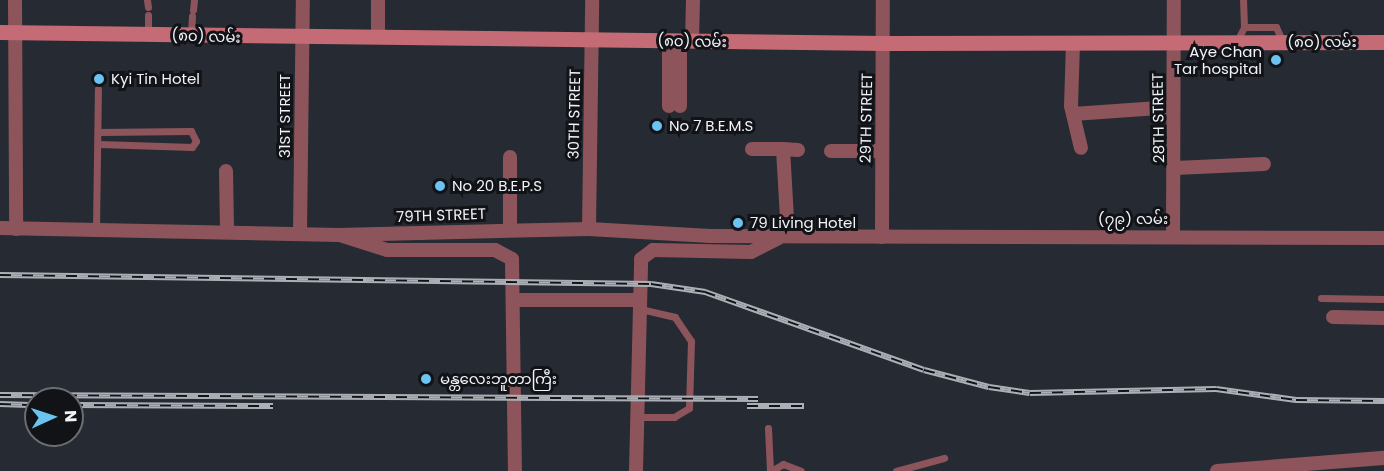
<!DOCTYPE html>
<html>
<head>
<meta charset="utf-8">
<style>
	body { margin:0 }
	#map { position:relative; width:1384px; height:471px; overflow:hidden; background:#262b33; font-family:Poppins,"Noto Sans Myanmar",sans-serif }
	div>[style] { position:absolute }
	.lane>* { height:7px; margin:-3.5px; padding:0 3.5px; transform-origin:3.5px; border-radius:3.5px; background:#8d555b }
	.street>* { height:14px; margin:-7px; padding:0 7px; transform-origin:7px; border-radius:7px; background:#8d555b }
	.secondary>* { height:15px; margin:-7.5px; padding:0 7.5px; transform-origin:7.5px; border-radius:7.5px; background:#c46b75 }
	.rail>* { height:6px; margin-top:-3px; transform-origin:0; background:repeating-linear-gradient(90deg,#111317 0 11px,#acb0b6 0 22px); box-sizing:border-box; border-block:2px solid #acb0b6 }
	.dots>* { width:16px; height:16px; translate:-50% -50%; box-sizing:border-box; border:3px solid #111317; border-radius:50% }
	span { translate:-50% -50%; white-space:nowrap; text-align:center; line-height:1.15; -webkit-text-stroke:6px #111317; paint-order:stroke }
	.street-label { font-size:15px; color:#f0f3f9 }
	.poi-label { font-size:15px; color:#f0f3f9 }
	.right { translate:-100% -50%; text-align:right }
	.left { translate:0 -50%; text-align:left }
	.north { position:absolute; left:24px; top:387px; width:60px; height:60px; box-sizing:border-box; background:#111317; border:2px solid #6a6d71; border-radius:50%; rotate:87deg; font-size:16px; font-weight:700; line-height:24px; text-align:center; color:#f0f3f9 }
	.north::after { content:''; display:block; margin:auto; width:21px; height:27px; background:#6ac3f1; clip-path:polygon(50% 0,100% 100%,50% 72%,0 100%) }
</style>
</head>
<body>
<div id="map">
	<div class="lane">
		<i style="left:147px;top:0;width:7px;rotate:82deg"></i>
		<i style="left:193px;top:10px;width:10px;rotate:-84deg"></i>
		<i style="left:1244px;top:27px;width:32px"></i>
		<i style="left:1276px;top:27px;width:17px;rotate:66deg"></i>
		<i style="left:148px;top:34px;width:19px;rotate:-90deg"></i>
		<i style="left:191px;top:35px;width:19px;rotate:-87deg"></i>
		<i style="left:1237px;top:41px;width:16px;rotate:-63deg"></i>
		<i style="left:1244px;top:27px;width:27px;rotate:-92deg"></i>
		<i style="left:99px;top:144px;width:93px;rotate:1.8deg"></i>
		<i style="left:192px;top:147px;width:7px;rotate:-56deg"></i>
		<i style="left:196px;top:141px;width:11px;rotate:-117deg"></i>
		<i style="left:191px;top:131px;width:92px;rotate:179.4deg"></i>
		<i style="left:96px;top:228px;width:139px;rotate:-89.2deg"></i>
		<i style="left:1321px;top:298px;width:63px;rotate:0.9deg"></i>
		<i style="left:638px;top:417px;width:36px"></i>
		<i style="left:674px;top:417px;width:17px;rotate:-31deg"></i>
		<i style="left:689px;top:408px;width:67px;rotate:-88.3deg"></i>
		<i style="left:691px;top:341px;width:29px;rotate:-124deg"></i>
		<i style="left:675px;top:317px;width:37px;rotate:-167deg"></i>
		<i style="left:768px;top:428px;width:42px;rotate:87.3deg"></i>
		<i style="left:771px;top:471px;width:14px;rotate:-30deg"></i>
		<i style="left:783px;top:464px;width:19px;rotate:21deg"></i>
		<i style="left:896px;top:471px;width:50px;rotate:-15.2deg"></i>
	</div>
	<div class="street">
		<i style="left:15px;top:0;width:229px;rotate:89.7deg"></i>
		<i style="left:378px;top:35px;width:35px;rotate:-90deg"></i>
		<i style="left:669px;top:41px;width:65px;rotate:90deg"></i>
		<i style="left:692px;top:41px;width:41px;rotate:-88.6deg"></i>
		<i style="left:1073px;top:43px;width:63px;rotate:91.8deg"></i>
		<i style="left:1071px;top:106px;width:43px;rotate:76.6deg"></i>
		<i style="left:680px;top:106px;width:65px;rotate:-90deg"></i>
		<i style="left:1073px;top:114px;width:100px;rotate:-4deg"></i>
		<i style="left:752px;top:149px;width:31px"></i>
		<i style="left:783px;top:149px;width:87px;rotate:86.7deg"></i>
		<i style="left:783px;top:149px;width:15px;rotate:4deg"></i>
		<i style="left:831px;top:151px;width:51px"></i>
		<i style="left:510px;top:157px;width:72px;rotate:90deg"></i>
		<i style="left:1175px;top:168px;width:89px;rotate:-2.6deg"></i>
		<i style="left:226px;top:171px;width:59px;rotate:89deg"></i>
		<i style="left:0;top:228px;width:339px;rotate:1.2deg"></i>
		<i style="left:339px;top:235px;width:250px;rotate:-1.4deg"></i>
		<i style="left:589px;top:229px;width:121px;rotate:3.3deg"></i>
		<i style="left:710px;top:236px;width:674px;rotate:0.17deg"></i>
		<i style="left:589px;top:229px;width:229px;rotate:-89.2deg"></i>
		<i style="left:300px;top:233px;width:233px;rotate:-89.3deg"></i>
		<i style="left:340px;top:235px;width:49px;rotate:17.7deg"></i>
		<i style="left:387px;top:250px;width:108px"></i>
		<i style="left:495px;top:250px;width:19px;rotate:28deg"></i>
		<i style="left:512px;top:259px;width:212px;rotate:89.2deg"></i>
		<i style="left:1173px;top:235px;width:235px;rotate:-89.8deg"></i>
		<i style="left:882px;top:237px;width:237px;rotate:-89.8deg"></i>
		<i style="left:516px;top:300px;width:123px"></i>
		<i style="left:1333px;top:317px;width:51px;rotate:1.1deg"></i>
		<i style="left:636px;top:471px;width:212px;rotate:-88.6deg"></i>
		<i style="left:641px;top:259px;width:15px;rotate:-37deg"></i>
		<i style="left:653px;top:250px;width:98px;rotate:1.2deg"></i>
		<i style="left:751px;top:252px;width:31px;rotate:-27deg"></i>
		<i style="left:1217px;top:471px;width:168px;rotate:-4.5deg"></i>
	</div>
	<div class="secondary">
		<i style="left:0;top:32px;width:884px;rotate:0.71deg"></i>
		<i style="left:884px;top:43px;width:500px;rotate:-0.11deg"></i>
	</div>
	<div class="rail">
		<i style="left:0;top:275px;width:651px;rotate:0.79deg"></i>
		<i style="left:651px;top:284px;width:55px;rotate:8.4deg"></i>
		<i style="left:705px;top:292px;width:232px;rotate:19.6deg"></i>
		<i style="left:924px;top:370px;width:67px;rotate:14.7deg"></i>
		<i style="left:989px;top:387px;width:41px;rotate:8.3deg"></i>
		<i style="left:1030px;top:393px;width:186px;rotate:-1.2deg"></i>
		<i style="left:1216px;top:389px;width:81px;rotate:7.8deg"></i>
		<i style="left:1296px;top:400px;width:88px;rotate:0.7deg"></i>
		<i style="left:0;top:395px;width:758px;rotate:0.3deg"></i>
		<i style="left:0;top:404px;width:36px;rotate:2deg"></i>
		<i style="left:72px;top:405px;width:201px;rotate:0.3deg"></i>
		<i style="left:747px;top:406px;width:57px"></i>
	</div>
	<div class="dots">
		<i style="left:1276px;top:60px;background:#6ac3f1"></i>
		<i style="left:99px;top:79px;background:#6ac3f1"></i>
		<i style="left:657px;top:126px;background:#6ac3f1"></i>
		<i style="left:440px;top:186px;background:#6ac3f1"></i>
		<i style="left:738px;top:223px;background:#6ac3f1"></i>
		<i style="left:426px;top:379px;background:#6ac3f1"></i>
	</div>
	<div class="street-label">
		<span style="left:206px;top:36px;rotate:2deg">(၈၀) လမ်း</span>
		<span style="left:692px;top:41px;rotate:1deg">(၈၀) လမ်း</span>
		<span style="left:1322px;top:42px">(၈၀) လမ်း</span>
		<span style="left:574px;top:114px;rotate:-89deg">30TH STREET</span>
		<span style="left:285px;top:116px;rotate:-90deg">31ST STREET</span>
		<span style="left:866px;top:118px;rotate:-89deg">29TH STREET</span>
		<span style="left:1158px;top:118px;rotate:-91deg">28TH STREET</span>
		<span style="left:441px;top:215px;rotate:-2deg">79TH STREET</span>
		<span style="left:1133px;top:219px">(၇၉) လမ်း</span>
	</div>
	<div class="poi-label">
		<span class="right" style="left:1262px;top:60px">Aye Chan<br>Tar hospital</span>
		<span class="left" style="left:111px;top:79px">Kyi Tin Hotel</span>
		<span class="left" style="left:669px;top:126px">No 7 B.E.M.S</span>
		<span class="left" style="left:452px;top:186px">No 20 B.E.P.S</span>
		<span class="left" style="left:750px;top:223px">79 Living Hotel</span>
		<span class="left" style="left:440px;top:379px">မန္တလေးဘူတာကြီး</span>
	</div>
	<div class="north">N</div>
</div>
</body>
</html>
